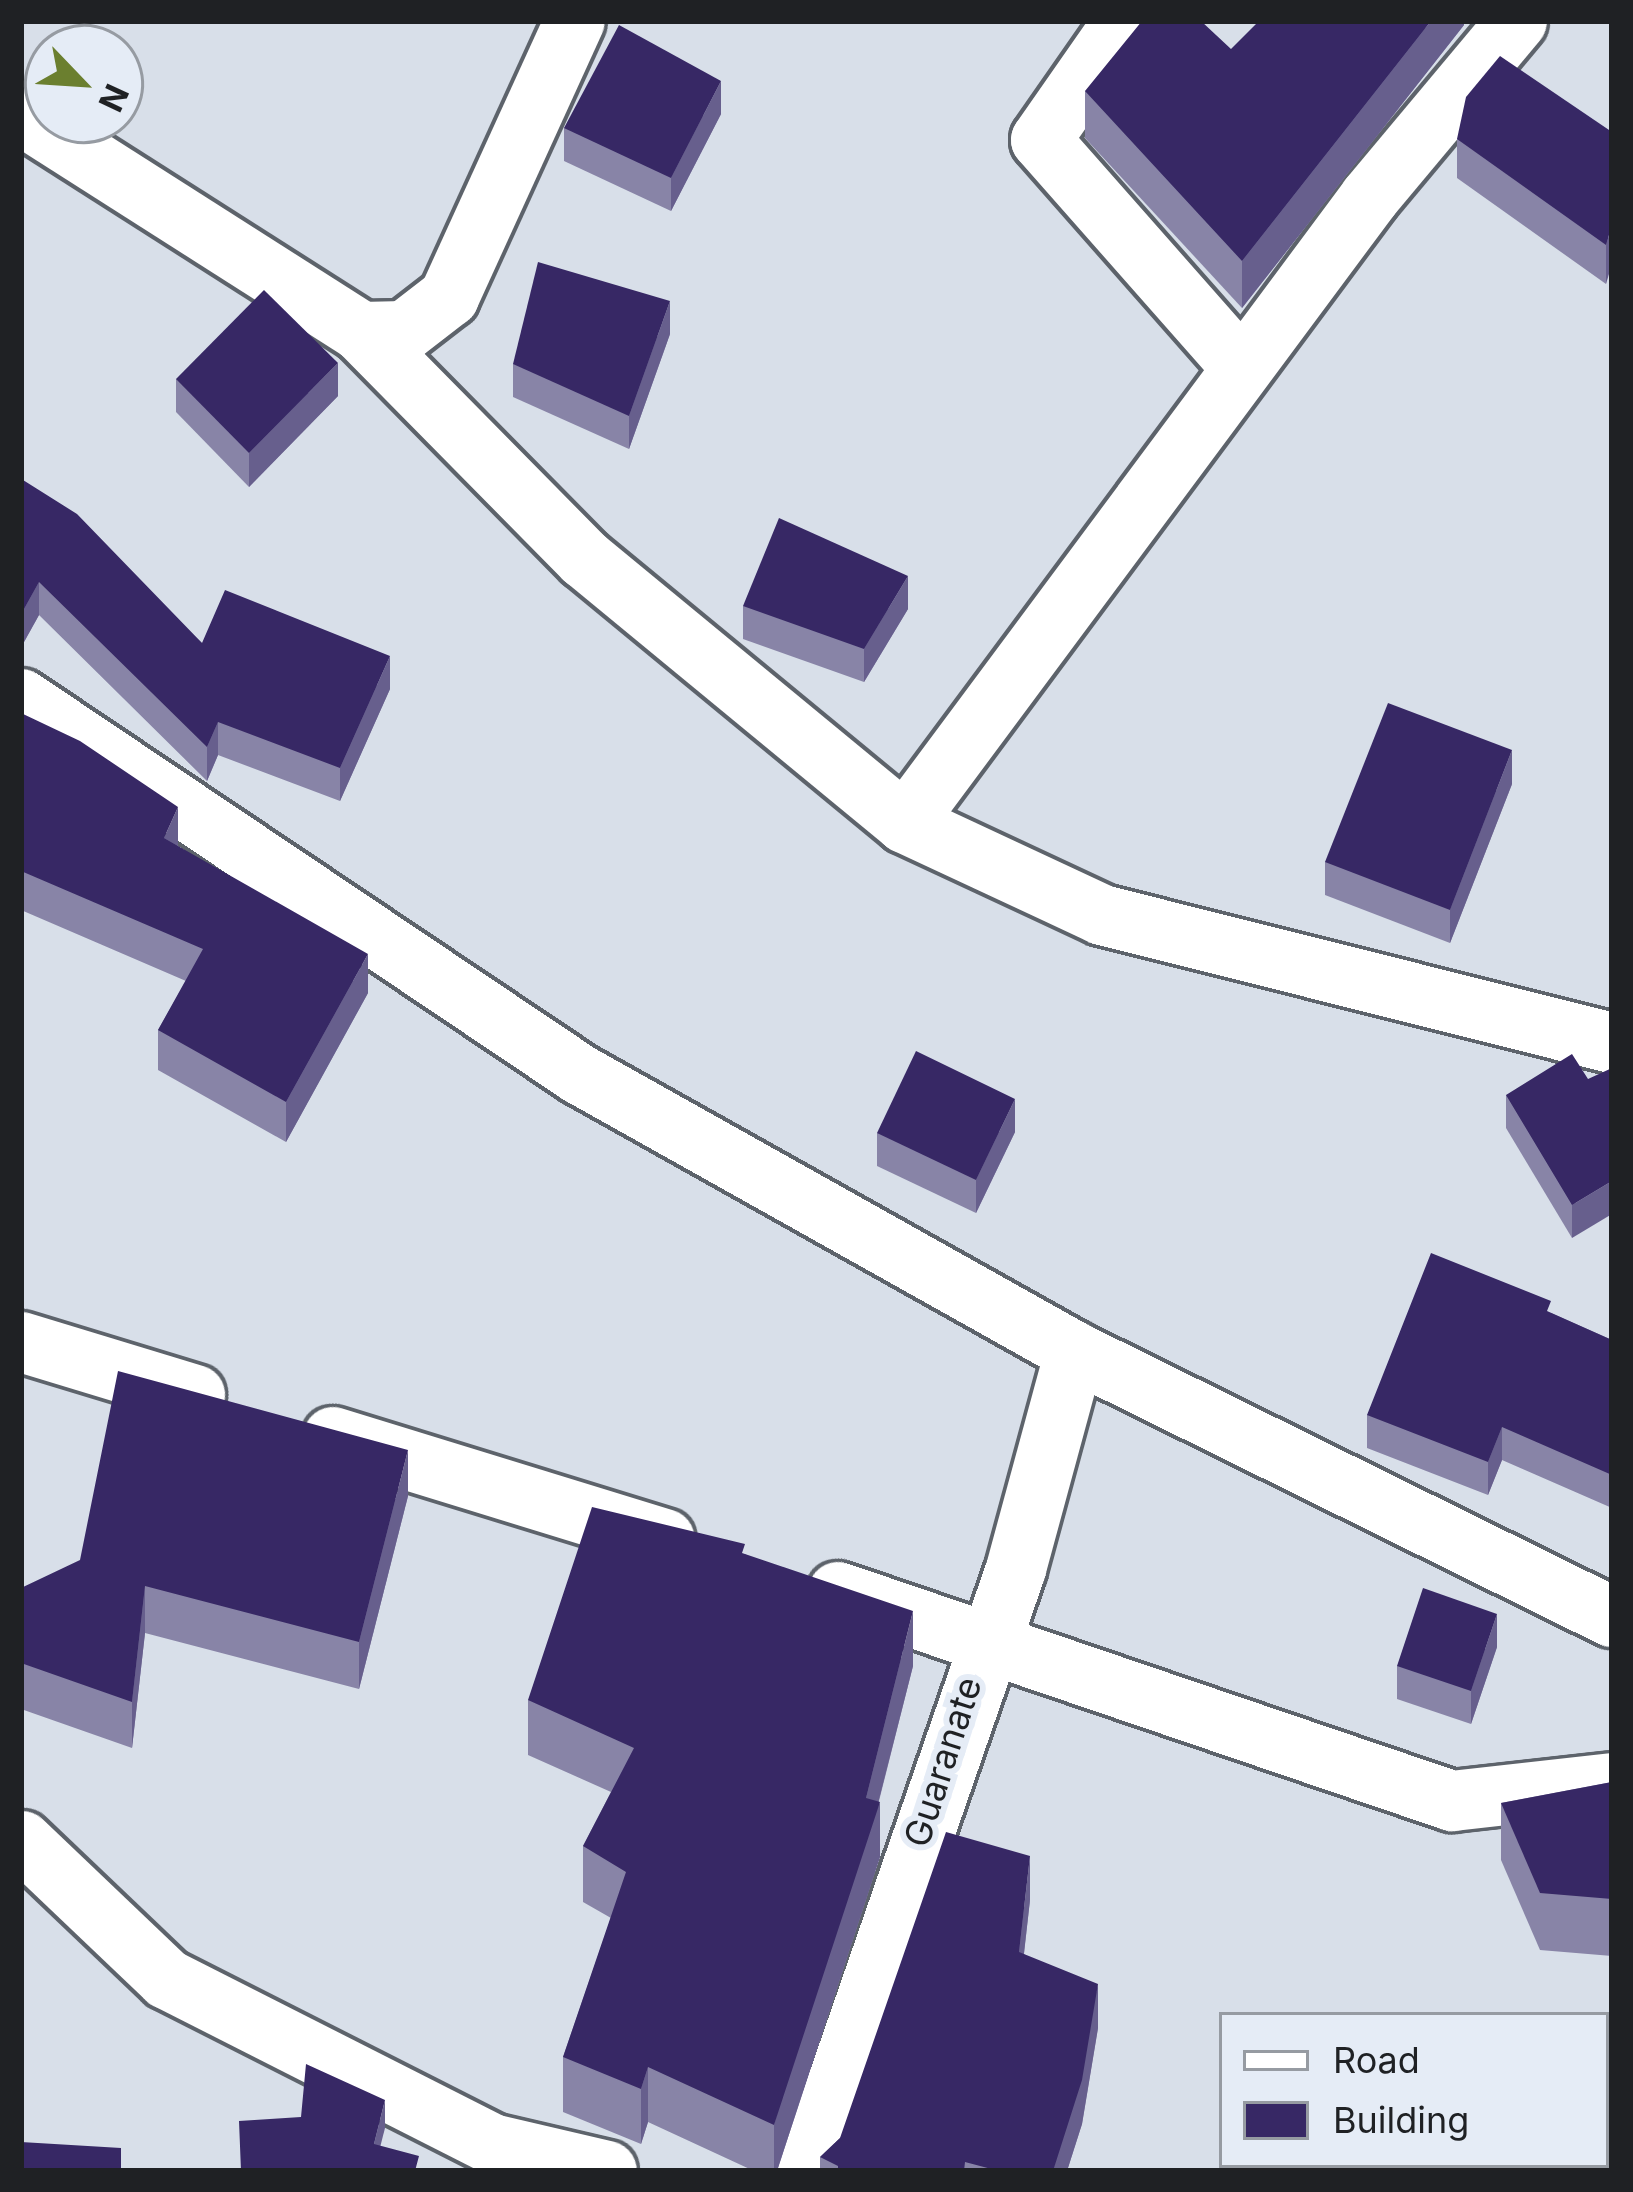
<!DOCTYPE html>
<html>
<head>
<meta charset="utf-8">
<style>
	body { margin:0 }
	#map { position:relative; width:1633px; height:2192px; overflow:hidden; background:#d8dfe9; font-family:Inter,sans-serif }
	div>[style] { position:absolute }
	.roads { filter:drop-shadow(3px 0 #5d636b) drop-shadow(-3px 0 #5d636b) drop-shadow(0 3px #5d636b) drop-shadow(0 -3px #5d636b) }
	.street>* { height:60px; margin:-30px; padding:0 30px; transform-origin:30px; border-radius:30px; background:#fff }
	.wall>* { inset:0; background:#8884a7 }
	.shaded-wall>* { inset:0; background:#675f8d }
	.building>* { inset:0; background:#372865 }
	span { translate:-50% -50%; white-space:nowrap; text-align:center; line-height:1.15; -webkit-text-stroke:12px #e5ecf6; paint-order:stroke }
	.street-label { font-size:36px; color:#1f2124 }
	.frame { position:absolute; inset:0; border:24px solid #1f2124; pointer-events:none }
	.legend { position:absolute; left:1219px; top:2012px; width:390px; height:156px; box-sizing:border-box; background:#e5ecf6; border:3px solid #969ba2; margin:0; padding:15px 21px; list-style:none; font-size:36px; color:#1f2124 }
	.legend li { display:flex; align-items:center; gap:24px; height:60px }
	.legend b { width:60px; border:3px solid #969ba2 }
	.north { position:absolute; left:24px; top:24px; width:120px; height:120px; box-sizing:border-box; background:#e5ecf6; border:3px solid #969ba2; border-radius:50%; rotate:115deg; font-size:33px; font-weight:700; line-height:48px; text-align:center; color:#1f2124 }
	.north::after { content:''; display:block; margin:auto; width:42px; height:54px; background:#6b7f2f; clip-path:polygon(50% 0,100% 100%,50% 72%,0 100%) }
</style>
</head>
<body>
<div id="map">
	<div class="roads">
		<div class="street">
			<i style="left:1124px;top:21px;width:145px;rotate:124.9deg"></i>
			<i style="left:1041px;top:140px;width:304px;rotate:48.6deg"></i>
			<i style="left:21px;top:115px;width:403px;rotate:32.5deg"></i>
			<i style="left:361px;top:332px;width:319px;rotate:45.4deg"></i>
			<i style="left:585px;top:559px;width:415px;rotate:39.5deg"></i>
			<i style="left:905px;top:823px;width:217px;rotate:25deg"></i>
			<i style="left:1102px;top:915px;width:526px;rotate:14.09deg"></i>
			<i style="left:361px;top:332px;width:44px;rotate:-1.3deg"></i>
			<i style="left:405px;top:331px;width:56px;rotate:-37.7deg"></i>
			<i style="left:449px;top:297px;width:303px;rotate:-65.5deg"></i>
			<i style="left:21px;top:699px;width:672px;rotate:33.9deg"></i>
			<i style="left:579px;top:1074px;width:569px;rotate:29.27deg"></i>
			<i style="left:1075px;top:1352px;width:599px;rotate:26.27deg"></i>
			<i style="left:905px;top:823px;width:780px;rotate:-53.39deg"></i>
			<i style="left:1370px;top:197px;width:229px;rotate:-50.1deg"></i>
			<i style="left:21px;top:1342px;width:182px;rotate:16.9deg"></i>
			<i style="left:333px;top:1437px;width:347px;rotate:17.1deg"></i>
			<i style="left:838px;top:1592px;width:649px;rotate:18.8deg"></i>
			<i style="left:1452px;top:1801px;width:161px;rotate:-6.4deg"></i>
			<i style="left:22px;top:1841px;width:200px;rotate:43.6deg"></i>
			<i style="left:167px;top:1979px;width:364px;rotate:26.9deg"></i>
			<i style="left:492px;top:2144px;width:118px;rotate:13.2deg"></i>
			<i style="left:807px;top:2171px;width:637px;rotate:-70.85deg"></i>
			<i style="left:1016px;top:1569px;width:225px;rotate:-74.8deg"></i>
		</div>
	</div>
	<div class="wall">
		<i style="clip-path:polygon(1464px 21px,1464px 25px,1242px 308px,1085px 138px,1085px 91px)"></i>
		<i style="clip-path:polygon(721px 114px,671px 211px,564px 161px,564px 128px)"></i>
		<i style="clip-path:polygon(1612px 132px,1606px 284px,1457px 178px,1457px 139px)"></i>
		<i style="clip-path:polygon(670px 334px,629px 449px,513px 397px,513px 364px)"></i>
		<i style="clip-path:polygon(176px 379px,338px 396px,249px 487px,176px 412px)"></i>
		<i style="clip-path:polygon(21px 484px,202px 643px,390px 689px,340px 801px,218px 755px,207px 781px,39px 615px,24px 642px,21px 640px)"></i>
		<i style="clip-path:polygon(743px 606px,908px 609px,864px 682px,743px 639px)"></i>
		<i style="clip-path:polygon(21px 713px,178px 846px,368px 993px,286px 1142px,158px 1070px,158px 1030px,186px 981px,21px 910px)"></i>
		<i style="clip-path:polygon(1512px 784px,1450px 943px,1325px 895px,1325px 862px)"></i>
		<i style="clip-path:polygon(1588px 1079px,1572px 1238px,1506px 1128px,1506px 1095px)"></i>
		<i style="clip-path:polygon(1015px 1132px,976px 1213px,877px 1166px,877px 1133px)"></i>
		<i style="clip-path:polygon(1551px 1313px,1612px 1340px,1612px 1508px,1502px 1460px,1488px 1495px,1367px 1448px,1367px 1415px)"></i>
		<i style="clip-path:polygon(408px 1496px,359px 1689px,145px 1633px,132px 1748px,21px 1709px,21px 1588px)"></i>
		<i style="clip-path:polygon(745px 1554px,913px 1666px,879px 1801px,880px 1857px,777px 2171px,754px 2171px,648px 2122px,641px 2144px,563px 2112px,563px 2057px,611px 1918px,583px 1902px,583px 1846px,611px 1792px,528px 1755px,528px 1700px)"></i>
		<i style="clip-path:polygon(1497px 1647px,1471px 1724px,1397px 1699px,1397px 1666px)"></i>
		<i style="clip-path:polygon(1612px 1782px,1612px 1956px,1540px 1950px,1501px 1860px,1501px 1803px)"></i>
		<i style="clip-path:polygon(1030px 1900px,1024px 1954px,1098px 2028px,1082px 2124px,1067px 2171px,820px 2171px,820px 2157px,840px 2138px)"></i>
	</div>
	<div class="shaded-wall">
		<i style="clip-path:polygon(1431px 21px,1464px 21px,1464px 25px,1242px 308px,1242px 261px)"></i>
		<i style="clip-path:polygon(721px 81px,721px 114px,671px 211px,671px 178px)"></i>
		<i style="clip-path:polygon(1612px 225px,1612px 264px,1606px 284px,1606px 245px)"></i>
		<i style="clip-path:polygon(670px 301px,670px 334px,629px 449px,629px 416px)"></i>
		<i style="clip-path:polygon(338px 363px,338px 396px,249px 487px,249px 453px)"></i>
		<i style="clip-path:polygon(908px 576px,908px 609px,864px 682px,864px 649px)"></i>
		<i style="clip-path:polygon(39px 582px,39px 615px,24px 642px,24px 609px)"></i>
		<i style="clip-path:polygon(390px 656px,390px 689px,340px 801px,340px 768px)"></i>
		<i style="clip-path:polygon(218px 722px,218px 755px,207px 781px,207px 747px)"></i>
		<i style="clip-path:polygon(1512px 750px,1512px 784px,1450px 943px,1450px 910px)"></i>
		<i style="clip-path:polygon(178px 807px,178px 846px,164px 838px)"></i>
		<i style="clip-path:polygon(368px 954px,368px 993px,286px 1142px,286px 1102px)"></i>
		<i style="clip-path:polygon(1015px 1099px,1015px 1132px,976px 1213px,976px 1180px)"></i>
		<i style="clip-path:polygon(1612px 1181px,1612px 1214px,1572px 1238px,1572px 1205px)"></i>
		<i style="clip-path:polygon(1502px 1427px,1502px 1460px,1488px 1495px,1488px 1462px)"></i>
		<i style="clip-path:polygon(408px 1450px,408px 1496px,359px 1689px,359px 1642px)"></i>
		<i style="clip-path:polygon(145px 1586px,145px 1633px,132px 1748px,132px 1702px)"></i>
		<i style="clip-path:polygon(913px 1611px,913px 1666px,875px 1815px,880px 1802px,880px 1857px,777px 2171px,774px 2171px,774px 2125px,866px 1798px)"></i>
		<i style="clip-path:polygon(1497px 1614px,1497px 1647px,1471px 1724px,1471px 1691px)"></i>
		<i style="clip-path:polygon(1030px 1856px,1030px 1900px,1019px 1996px,1019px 1952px)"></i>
		<i style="clip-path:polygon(1098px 1984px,1098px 2028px,1082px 2124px,1067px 2171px,1053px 2171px)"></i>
		<i style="clip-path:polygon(648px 2067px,648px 2122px,641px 2144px,641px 2089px)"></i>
		<i style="clip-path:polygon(385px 2100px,385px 2128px,374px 2171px,374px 2144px)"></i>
	</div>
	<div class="building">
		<i style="clip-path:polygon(1142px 21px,1201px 21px,1231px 49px,1259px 21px,1431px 21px,1242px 261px,1085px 91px)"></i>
		<i style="clip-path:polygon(619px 25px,721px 81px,671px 178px,564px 128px)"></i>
		<i style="clip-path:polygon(1500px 56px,1612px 132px,1612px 225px,1606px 245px,1457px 139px,1466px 97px)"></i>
		<i style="clip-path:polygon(538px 262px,670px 301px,629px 416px,513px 364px)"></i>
		<i style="clip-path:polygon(264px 290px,338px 363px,249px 453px,176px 379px)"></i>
		<i style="clip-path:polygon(23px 480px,77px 514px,202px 643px,225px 590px,390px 656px,340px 768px,218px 722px,207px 747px,39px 582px,24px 609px,21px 607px,21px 484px)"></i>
		<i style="clip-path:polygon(779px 518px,908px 576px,864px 649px,743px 606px)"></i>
		<i style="clip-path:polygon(1388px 703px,1512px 750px,1450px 910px,1325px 862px)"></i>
		<i style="clip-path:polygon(21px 713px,80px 741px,178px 807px,164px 838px,368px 954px,286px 1102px,158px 1030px,203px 949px,21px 871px)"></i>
		<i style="clip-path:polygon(916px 1051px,1015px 1099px,976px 1180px,877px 1133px)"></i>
		<i style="clip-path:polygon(1572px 1054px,1588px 1079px,1612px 1068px,1612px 1181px,1572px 1205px,1506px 1095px)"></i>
		<i style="clip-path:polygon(1431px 1253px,1551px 1301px,1547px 1311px,1612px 1340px,1612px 1475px,1502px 1427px,1488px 1462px,1367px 1415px)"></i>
		<i style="clip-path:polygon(118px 1371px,408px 1450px,359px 1642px,145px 1586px,132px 1702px,21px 1663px,21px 1588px,80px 1560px)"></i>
		<i style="clip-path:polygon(592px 1507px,745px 1544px,742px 1553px,913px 1611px,866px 1798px,880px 1802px,774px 2125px,648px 2067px,641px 2089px,563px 2057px,626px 1872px,583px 1846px,634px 1748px,528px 1700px)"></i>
		<i style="clip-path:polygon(1423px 1588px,1497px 1614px,1471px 1691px,1397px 1666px)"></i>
		<i style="clip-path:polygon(1612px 1782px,1612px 1899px,1540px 1893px,1501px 1803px)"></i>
		<i style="clip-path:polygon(946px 1832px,1030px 1856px,1019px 1952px,1098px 1984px,1082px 2080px,1053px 2171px,999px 2171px,965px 2162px,964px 2171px,838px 2171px,838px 2166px,820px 2157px,840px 2138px)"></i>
		<i style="clip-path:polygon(306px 2064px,385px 2100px,374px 2144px,419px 2156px,415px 2171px,241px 2171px,239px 2121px,301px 2117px)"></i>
		<i style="clip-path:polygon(21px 2142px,121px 2148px,121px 2171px,21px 2171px)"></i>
		<i style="clip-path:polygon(1240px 2165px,1335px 2165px,1335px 2171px,1240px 2171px)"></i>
	</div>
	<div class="street-label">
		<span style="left:943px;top:1762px;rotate:-72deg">Guaranate</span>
	</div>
	<div class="frame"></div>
	<ul class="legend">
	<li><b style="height:15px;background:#fff"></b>Road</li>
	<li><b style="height:33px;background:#372865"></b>Building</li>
	</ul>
	<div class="north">N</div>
</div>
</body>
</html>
